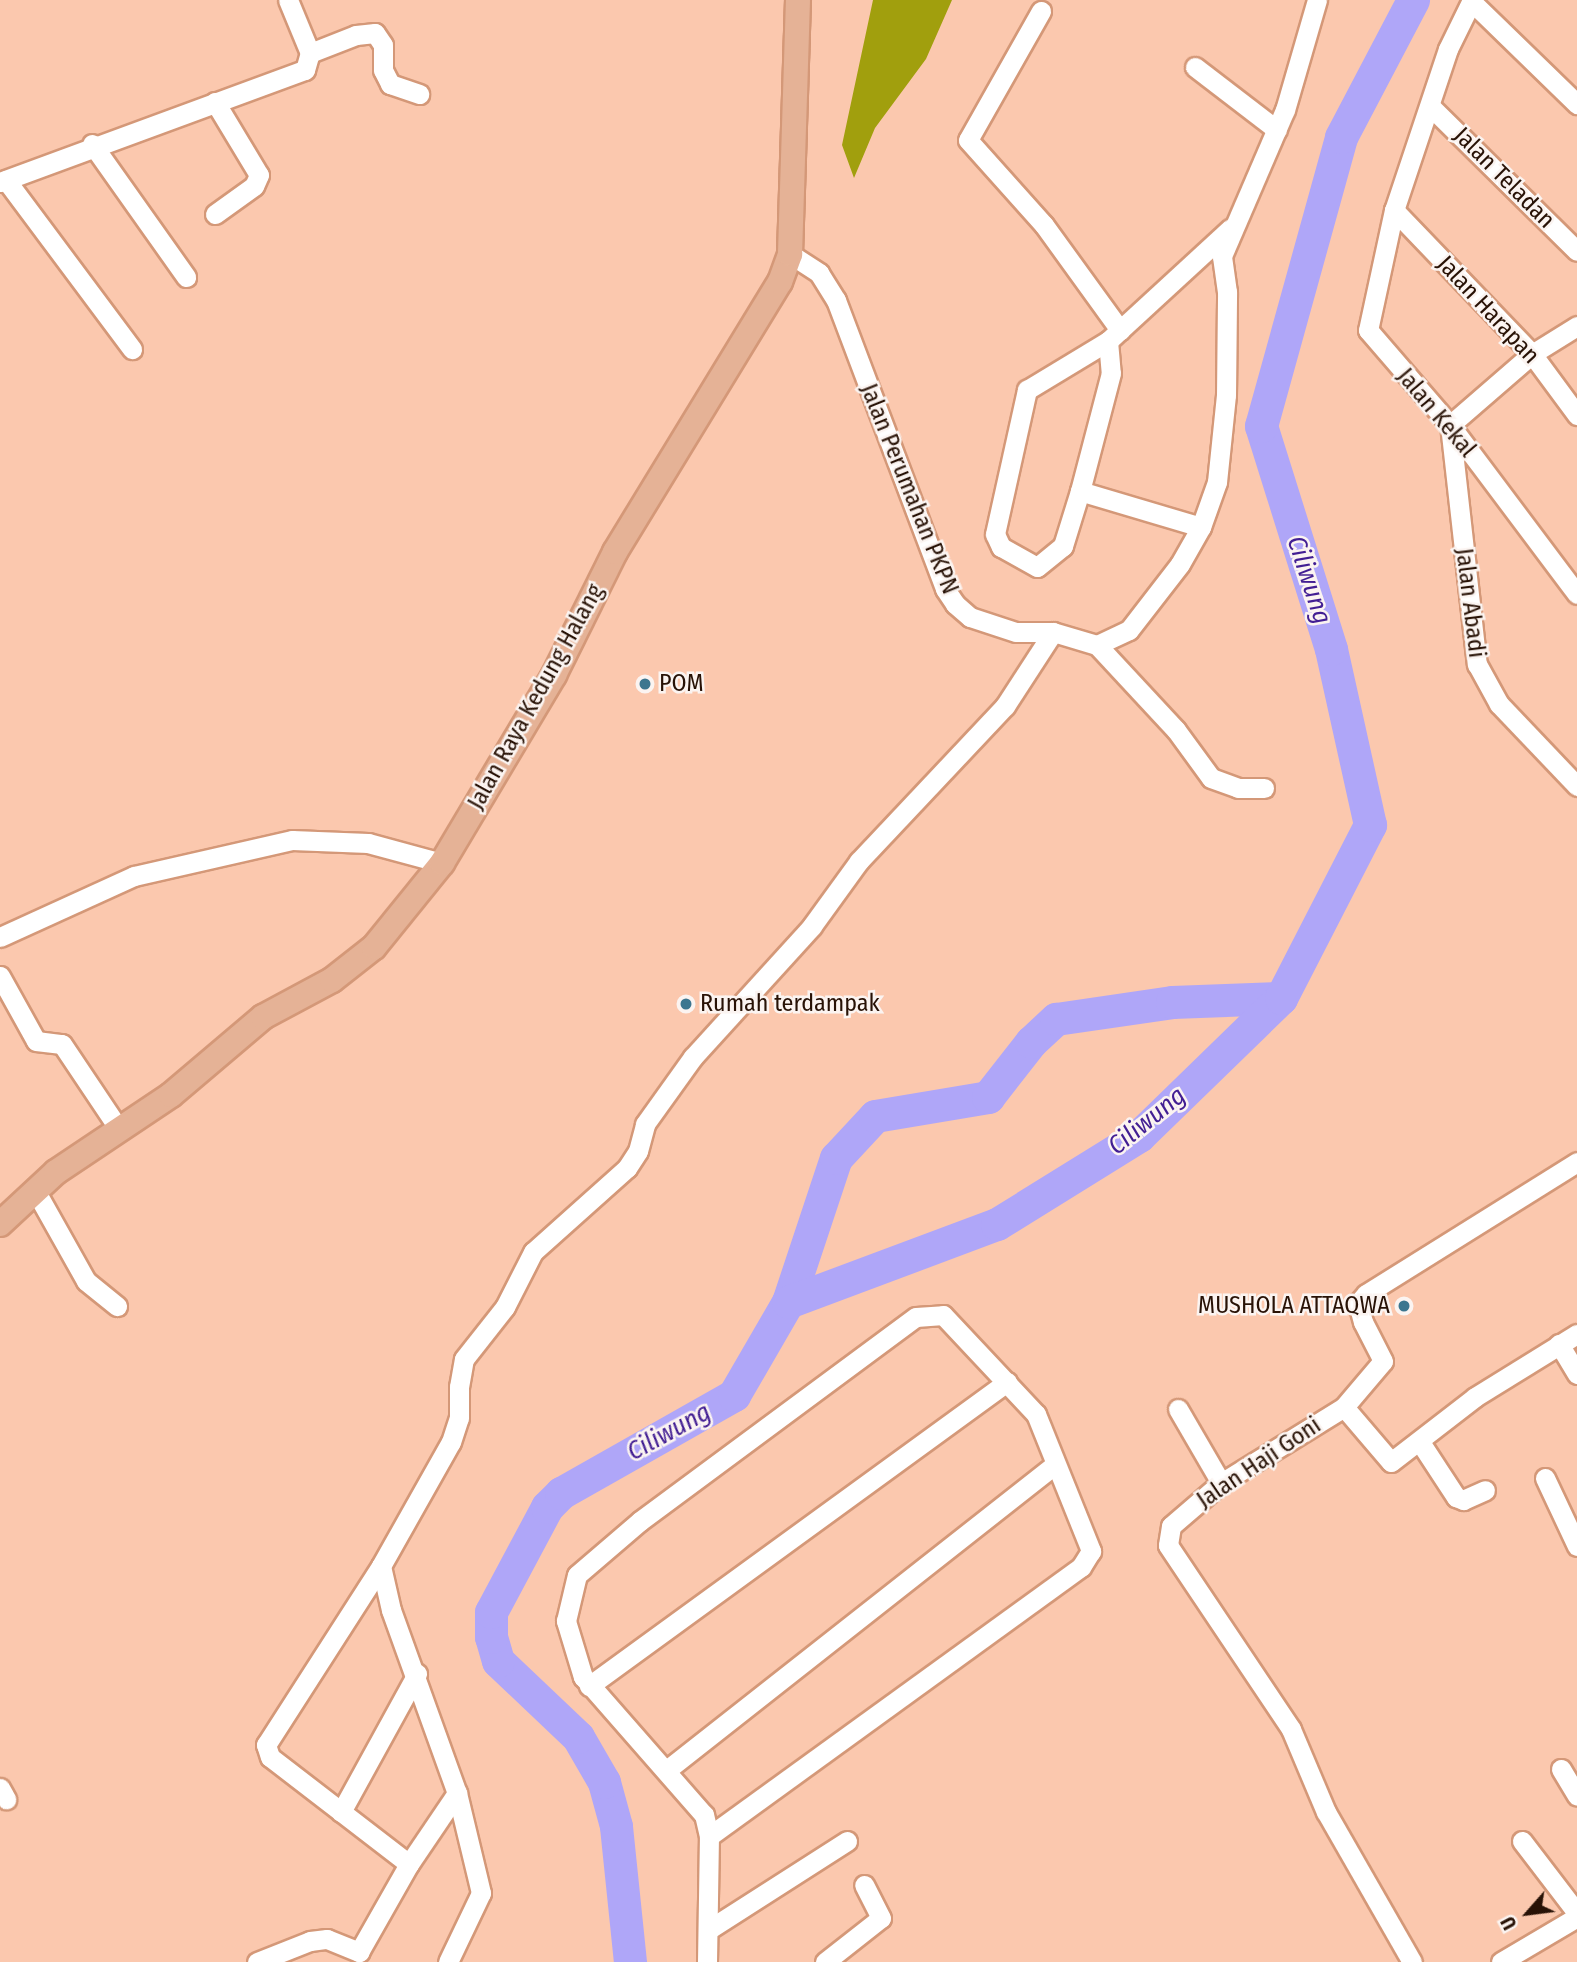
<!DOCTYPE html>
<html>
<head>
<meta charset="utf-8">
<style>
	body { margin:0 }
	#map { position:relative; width:1577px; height:1962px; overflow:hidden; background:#fbc8ae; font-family:"Fira Sans Condensed",sans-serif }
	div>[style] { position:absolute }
	.forest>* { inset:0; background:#a19f0d }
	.river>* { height:33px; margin:-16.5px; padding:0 16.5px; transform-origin:16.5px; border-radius:16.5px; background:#afa6f8 }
	.roads { filter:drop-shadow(2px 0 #d49878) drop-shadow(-2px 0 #d49878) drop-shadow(0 2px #d49878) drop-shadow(0 -2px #d49878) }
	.minor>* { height:19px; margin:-9.5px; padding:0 9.5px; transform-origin:9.5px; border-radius:9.5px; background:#fff }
	.major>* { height:24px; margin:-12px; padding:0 12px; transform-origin:12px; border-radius:12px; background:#e5b296 }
	.dots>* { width:19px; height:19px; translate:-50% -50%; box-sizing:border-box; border:4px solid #fbf4f1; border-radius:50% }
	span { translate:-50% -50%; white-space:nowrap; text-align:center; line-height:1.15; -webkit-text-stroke:5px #fbf4f1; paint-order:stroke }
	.street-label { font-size:24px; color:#281206 }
	.poi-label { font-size:24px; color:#281206 }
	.left { translate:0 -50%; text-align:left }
	.right { translate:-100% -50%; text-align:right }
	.water-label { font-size:26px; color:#421e93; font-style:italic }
	.north { position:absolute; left:1493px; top:1878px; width:70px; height:70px; -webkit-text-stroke:5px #fbf4f1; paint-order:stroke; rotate:242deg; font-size:19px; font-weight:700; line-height:28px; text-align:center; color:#281206 }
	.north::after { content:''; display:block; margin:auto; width:24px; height:32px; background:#281206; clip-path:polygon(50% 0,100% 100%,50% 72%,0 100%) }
</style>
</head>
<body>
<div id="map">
	<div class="forest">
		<i style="clip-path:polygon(873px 0,952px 0,926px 59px,875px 128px,854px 178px,842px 145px)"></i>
	</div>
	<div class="river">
		<i style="left:788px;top:1302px;width:152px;rotate:-71.6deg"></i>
		<i style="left:836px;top:1158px;width:57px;rotate:-47.1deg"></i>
		<i style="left:875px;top:1116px;width:115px;rotate:-9.5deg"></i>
		<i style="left:988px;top:1097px;width:70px;rotate:-52deg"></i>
		<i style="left:1031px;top:1042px;width:34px;rotate:-43deg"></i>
		<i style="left:1056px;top:1019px;width:117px;rotate:-8.3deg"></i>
		<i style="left:1172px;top:1002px;width:109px;rotate:-2.1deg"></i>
		<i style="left:630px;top:1962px;width:137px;rotate:-95.9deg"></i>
		<i style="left:616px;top:1826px;width:46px;rotate:-105.3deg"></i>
		<i style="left:604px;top:1782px;width:52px;rotate:-120deg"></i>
		<i style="left:578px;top:1737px;width:110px;rotate:-136.5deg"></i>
		<i style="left:498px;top:1661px;width:25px;rotate:-106deg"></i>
		<i style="left:491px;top:1637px;width:25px;rotate:-90deg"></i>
		<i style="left:491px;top:1612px;width:119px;rotate:-61.9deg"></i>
		<i style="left:547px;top:1507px;width:20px;rotate:-45deg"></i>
		<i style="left:561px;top:1493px;width:199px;rotate:-29.5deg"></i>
		<i style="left:734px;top:1395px;width:108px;rotate:-59.9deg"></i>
		<i style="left:788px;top:1302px;width:223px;rotate:-20.5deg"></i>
		<i style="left:997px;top:1224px;width:167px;rotate:-31.8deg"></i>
		<i style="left:1139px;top:1136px;width:198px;rotate:-44.2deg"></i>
		<i style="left:1281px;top:998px;width:195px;rotate:-62.8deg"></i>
		<i style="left:1370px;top:825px;width:180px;rotate:-102.5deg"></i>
		<i style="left:1331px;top:649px;width:234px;rotate:-107.4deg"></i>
		<i style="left:1261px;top:426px;width:300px;rotate:-74.5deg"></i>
		<i style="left:1341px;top:137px;width:155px;rotate:-62.3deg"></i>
	</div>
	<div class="roads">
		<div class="minor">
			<i style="left:1472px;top:0;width:55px;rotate:116.1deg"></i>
			<i style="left:1448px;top:49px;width:170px;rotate:108.5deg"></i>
			<i style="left:1394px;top:210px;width:123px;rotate:102.2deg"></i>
			<i style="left:1368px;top:330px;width:125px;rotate:49.2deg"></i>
			<i style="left:1450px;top:425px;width:211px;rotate:53.1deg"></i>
			<i style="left:1471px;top:1px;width:148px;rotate:44.2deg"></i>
			<i style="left:1041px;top:11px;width:148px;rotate:119.5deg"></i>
			<i style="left:968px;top:140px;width:114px;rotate:48.2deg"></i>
			<i style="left:1044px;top:225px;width:130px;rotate:54.1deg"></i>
			<i style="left:310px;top:53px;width:49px;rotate:-21.4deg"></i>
			<i style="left:356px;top:35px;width:19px;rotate:-6deg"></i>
			<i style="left:375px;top:33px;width:14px;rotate:56deg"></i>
			<i style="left:383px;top:45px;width:25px;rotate:90deg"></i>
			<i style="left:383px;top:70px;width:16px;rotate:63deg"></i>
			<i style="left:390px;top:84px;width:31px;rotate:19deg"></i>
			<i style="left:1195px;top:67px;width:103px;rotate:37.5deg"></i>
			<i style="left:215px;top:102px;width:85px;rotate:58.9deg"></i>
			<i style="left:259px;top:175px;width:12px;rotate:114deg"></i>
			<i style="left:254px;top:186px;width:48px;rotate:144.3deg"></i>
			<i style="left:1430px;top:106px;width:206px;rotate:44.6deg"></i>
			<i style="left:92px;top:144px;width:163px;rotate:54.7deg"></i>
			<i style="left:6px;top:180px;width:211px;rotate:53.3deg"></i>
			<i style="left:0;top:182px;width:325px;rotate:-20.2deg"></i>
			<i style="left:305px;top:70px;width:18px;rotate:-74deg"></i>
			<i style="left:310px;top:53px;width:57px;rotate:-112.5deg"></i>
			<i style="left:1394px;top:210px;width:199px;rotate:46.2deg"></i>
			<i style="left:1532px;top:354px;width:76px;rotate:53.6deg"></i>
			<i style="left:790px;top:254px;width:35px;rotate:33deg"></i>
			<i style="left:819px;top:273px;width:32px;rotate:58deg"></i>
			<i style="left:836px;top:300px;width:309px;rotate:69.3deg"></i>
			<i style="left:945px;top:589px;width:18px;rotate:56deg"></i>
			<i style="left:955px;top:604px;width:20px;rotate:41deg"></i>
			<i style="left:970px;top:617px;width:48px;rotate:18.1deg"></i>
			<i style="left:1016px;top:632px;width:37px"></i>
			<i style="left:1053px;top:632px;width:46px;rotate:16.5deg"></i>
			<i style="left:1097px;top:645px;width:35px;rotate:-25deg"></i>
			<i style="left:1129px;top:630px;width:83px;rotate:-52.3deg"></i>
			<i style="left:1180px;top:564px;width:43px;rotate:-60.4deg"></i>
			<i style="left:1201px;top:527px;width:48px;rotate:-70.4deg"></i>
			<i style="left:1217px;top:482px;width:87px;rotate:-84.1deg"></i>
			<i style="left:1226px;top:395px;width:103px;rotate:-89.4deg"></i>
			<i style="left:1227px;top:292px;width:36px;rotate:-98deg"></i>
			<i style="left:1222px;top:256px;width:159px;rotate:-66.7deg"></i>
			<i style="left:1285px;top:110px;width:115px;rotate:-73.8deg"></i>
			<i style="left:1108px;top:341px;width:32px;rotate:85deg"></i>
			<i style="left:1111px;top:373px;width:122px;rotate:104.7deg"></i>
			<i style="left:1080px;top:491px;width:58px;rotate:107.2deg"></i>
			<i style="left:1063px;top:546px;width:33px;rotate:141deg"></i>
			<i style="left:1037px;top:567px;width:41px;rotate:-150.9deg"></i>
			<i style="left:1001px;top:547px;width:14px;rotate:-115deg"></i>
			<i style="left:995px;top:534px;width:148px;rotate:-77.5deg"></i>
			<i style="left:1027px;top:390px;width:95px;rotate:-31.2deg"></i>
			<i style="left:1108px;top:341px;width:166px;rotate:-42.6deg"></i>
			<i style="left:1450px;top:425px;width:241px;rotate:83.6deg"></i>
			<i style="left:1477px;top:664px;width:46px;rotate:61.2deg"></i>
			<i style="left:1499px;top:704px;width:113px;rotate:46.4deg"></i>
			<i style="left:1450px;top:425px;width:108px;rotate:-40.9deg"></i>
			<i style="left:1532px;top:354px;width:53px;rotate:-31.9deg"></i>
			<i style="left:1080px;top:491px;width:126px;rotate:16.6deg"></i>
			<i style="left:1097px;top:645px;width:116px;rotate:47.1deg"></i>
			<i style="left:1176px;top:730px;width:59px;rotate:53.9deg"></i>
			<i style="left:1211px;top:778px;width:29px;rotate:20deg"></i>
			<i style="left:1238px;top:788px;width:26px"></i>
			<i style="left:0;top:937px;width:147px;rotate:-24.5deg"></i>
			<i style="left:134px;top:876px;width:162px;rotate:-12.8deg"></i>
			<i style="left:292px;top:840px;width:76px;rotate:2.3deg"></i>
			<i style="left:368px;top:843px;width:77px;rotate:15.1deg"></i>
			<i style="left:0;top:976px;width:74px;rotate:61deg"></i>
			<i style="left:36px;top:1041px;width:26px;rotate:7deg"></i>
			<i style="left:62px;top:1044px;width:102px;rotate:56.2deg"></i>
			<i style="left:35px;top:1190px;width:104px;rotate:60.7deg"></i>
			<i style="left:86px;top:1281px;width:40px;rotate:39deg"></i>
			<i style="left:1559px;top:1344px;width:35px;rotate:59deg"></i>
			<i style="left:1344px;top:1407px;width:72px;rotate:49.5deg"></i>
			<i style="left:1391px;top:1462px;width:106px;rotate:-37.7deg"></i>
			<i style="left:1475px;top:1397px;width:120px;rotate:-31.7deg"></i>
			<i style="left:1178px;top:1409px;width:86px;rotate:59.8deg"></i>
			<i style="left:1420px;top:1442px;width:66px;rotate:56.8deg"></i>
			<i style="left:1456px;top:1497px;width:8px;rotate:23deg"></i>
			<i style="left:1463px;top:1500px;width:24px;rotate:-24deg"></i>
			<i style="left:1545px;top:1478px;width:75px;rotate:64.8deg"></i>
			<i style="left:381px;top:1566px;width:45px;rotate:77.2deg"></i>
			<i style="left:391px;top:1610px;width:195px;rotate:70.2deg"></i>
			<i style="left:457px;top:1793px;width:103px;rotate:76.5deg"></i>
			<i style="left:481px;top:1893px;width:76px;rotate:115.6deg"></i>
			<i style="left:589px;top:1686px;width:517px;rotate:-36.03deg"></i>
			<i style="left:668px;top:1769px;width:491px;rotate:-38.2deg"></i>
			<i style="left:1561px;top:1769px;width:31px;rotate:59deg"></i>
			<i style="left:0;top:1788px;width:13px;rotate:61deg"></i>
			<i style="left:341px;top:1812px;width:158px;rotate:-61.2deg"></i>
			<i style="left:1522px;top:1841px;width:91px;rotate:52.6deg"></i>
			<i style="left:409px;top:1864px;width:175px;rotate:-142.4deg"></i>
			<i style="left:270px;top:1757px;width:13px;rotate:-108deg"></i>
			<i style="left:266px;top:1745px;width:213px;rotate:-57.3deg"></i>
			<i style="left:381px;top:1566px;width:142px;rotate:-60.6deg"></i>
			<i style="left:451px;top:1442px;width:25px;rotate:-72deg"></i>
			<i style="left:459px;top:1418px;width:31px;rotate:-90deg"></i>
			<i style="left:459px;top:1387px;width:28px;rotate:-80deg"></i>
			<i style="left:464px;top:1359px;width:66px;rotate:-51.7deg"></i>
			<i style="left:505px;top:1307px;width:62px;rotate:-63deg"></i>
			<i style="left:533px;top:1252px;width:126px;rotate:-41.8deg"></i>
			<i style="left:627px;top:1168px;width:20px;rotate:-57deg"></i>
			<i style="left:638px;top:1151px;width:28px;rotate:-75deg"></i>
			<i style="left:645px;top:1124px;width:82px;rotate:-54.4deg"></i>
			<i style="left:693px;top:1057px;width:177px;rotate:-47.7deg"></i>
			<i style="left:812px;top:926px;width:80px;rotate:-54.1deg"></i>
			<i style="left:859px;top:861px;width:213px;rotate:-46.7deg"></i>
			<i style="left:1005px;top:706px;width:88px;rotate:-57deg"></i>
			<i style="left:708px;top:1930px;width:165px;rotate:-32.6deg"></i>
			<i style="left:257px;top:1962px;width:57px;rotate:-21.6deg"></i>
			<i style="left:310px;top:1941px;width:17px;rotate:-7deg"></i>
			<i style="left:327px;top:1939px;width:35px;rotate:22deg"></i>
			<i style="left:359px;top:1952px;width:101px;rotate:-60.4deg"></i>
			<i style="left:409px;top:1864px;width:86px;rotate:-55.9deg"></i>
			<i style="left:707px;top:1962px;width:126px;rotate:-89.1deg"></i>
			<i style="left:709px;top:1836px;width:22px;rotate:-103deg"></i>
			<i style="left:704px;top:1815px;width:184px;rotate:-131.2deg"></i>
			<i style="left:583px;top:1677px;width:59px;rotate:-106.9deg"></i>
			<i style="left:566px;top:1621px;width:47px;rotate:-76.6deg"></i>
			<i style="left:577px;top:1575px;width:83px;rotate:-40.6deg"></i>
			<i style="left:640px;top:1521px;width:343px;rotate:-36.5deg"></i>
			<i style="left:916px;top:1317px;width:27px;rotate:-4deg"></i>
			<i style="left:943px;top:1315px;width:136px;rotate:46.8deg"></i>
			<i style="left:1036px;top:1414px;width:148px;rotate:68.1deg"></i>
			<i style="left:1091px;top:1551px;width:19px;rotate:122deg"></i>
			<i style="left:1081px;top:1567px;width:459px;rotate:144.1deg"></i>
			<i style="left:825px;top:1962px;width:71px;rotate:-38.2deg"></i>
			<i style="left:881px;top:1918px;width:37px;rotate:-117deg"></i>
			<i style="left:1412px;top:1962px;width:173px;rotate:-119.8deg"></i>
			<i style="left:1326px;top:1812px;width:90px;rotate:-112.9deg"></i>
			<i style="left:1291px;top:1729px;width:221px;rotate:-123.8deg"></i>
			<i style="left:1168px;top:1545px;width:19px;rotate:-81deg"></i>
			<i style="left:1171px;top:1526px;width:66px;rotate:-40.7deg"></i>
			<i style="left:1221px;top:1483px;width:145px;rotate:-31.7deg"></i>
			<i style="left:1344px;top:1407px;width:60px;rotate:-49.7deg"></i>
			<i style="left:1383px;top:1361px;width:44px;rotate:-117.1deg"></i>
			<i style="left:1363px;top:1322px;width:20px;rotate:-105deg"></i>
			<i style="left:1358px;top:1303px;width:12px;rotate:-48deg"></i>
			<i style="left:1366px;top:1294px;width:249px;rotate:-32deg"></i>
			<i style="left:1501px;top:1962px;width:88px;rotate:-30.6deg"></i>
		</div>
		<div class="major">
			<i style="left:0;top:1224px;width:76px;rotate:-42.9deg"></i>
			<i style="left:56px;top:1172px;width:138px;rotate:-33.8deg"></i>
			<i style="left:171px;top:1095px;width:121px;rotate:-40.3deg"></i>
			<i style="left:263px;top:1017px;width:78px;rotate:-28.2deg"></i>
			<i style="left:332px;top:980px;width:53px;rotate:-38.2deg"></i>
			<i style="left:374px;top:947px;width:108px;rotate:-51deg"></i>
			<i style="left:442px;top:863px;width:219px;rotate:-59.2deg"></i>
			<i style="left:554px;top:675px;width:137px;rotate:-63.6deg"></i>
			<i style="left:615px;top:552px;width:316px;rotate:-58.6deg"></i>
			<i style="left:780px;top:282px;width:30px;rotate:-70deg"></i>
			<i style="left:790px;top:254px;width:254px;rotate:-88.2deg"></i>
		</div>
	</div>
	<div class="dots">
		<i style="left:645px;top:684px;background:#3c768f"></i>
		<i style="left:686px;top:1004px;background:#3c768f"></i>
		<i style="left:1404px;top:1306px;background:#3c768f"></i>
	</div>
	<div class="street-label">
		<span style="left:1504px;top:178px;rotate:45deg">Jalan Teladan</span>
		<span style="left:1488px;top:310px;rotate:47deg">Jalan Harapan</span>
		<span style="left:1436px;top:413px;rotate:50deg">Jalan Kekal</span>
		<span style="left:909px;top:489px;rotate:68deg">Jalan Perumahan PKPN</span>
		<span style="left:1470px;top:603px;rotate:83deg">Jalan Abadi</span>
		<span style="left:536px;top:697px;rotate:-61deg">Jalan Raya Kedung Halang</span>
		<span style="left:1259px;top:1463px;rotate:-34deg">Jalan Haji Goni</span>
	</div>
	<div class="poi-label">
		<span class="left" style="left:659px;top:684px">POM</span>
		<span class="left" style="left:700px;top:1004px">Rumah terdampak</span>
		<span class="right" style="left:1390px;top:1306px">MUSHOLA ATTAQWA</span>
	</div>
	<div class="water-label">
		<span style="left:1309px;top:580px;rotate:72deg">Ciliwung</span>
		<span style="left:1147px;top:1121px;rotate:-39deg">Ciliwung</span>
		<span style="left:669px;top:1432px;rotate:-29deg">Ciliwung</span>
	</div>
	<div class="north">U</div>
</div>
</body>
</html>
